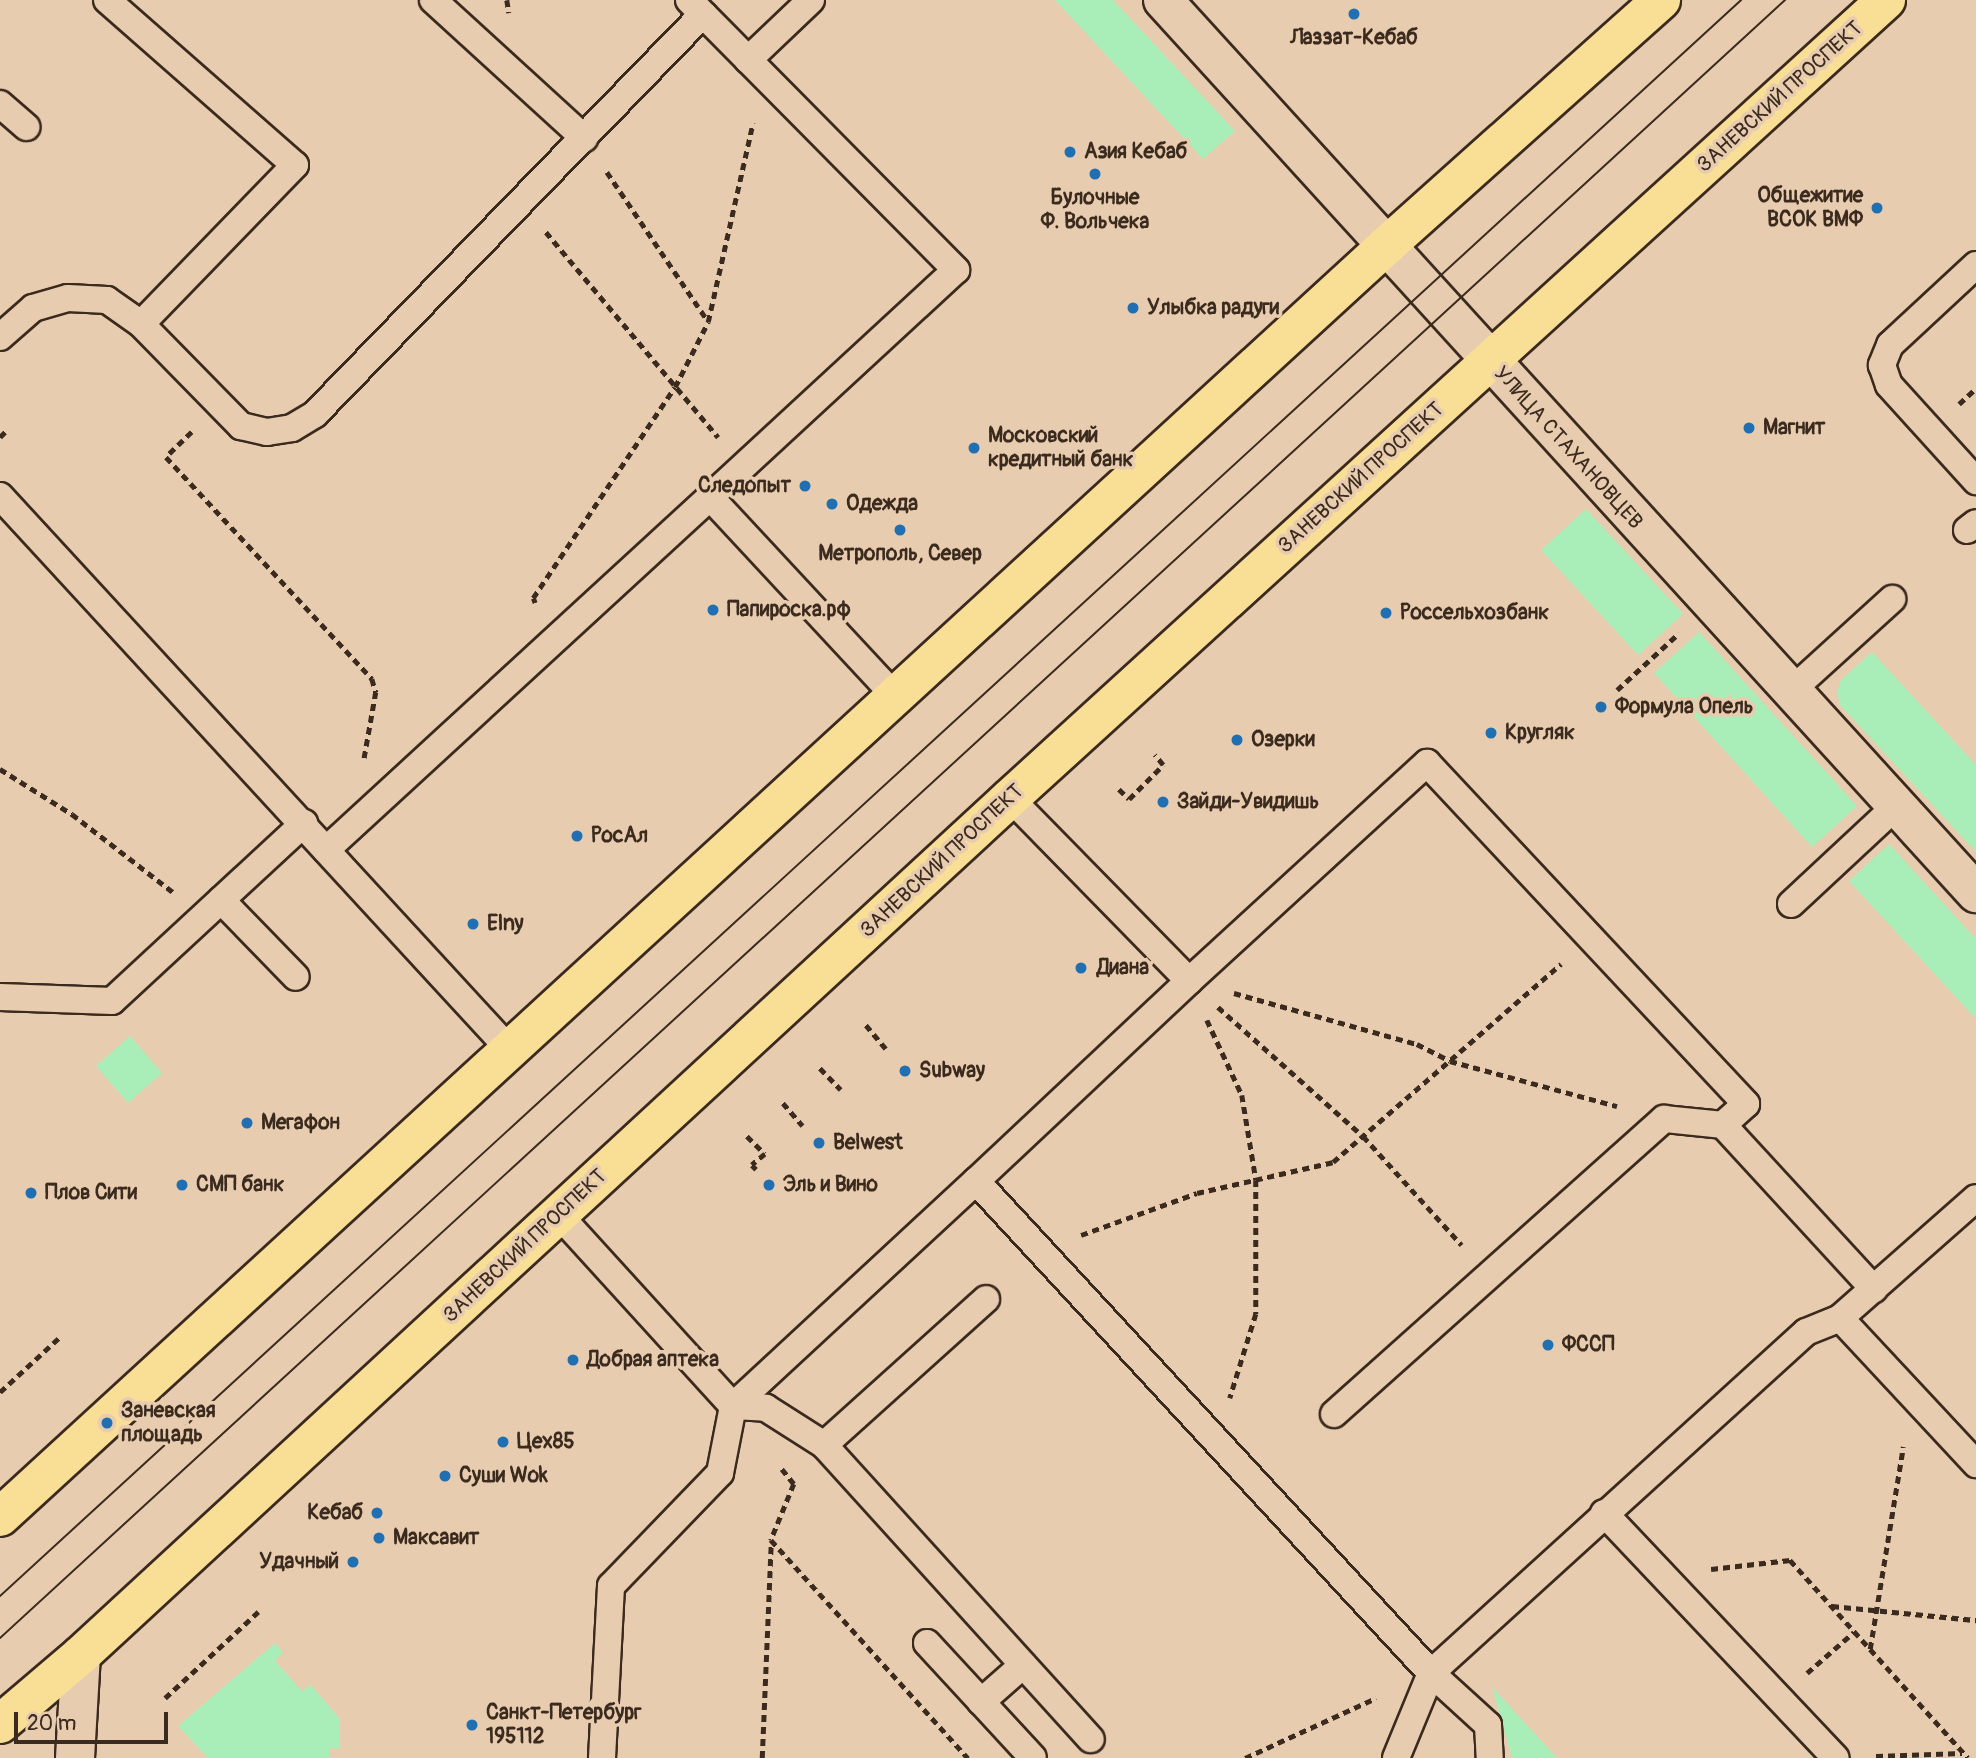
<!DOCTYPE html>
<html>
<head>
<meta charset="utf-8">
<style>
	body { margin:0 }
	#map { position:relative; width:1976px; height:1758px; overflow:hidden; background:#e8ccaf; font-family:Pangolin,sans-serif }
	div>[style] { position:absolute }
	.green>* { inset:0; background:#a9eeb8 }
	.path>* { height:4.5px; margin-top:-2.25px; transform-origin:0; background:repeating-linear-gradient(90deg,#3b2a1e 0 7px,transparent 0 12px) }
	.roads { filter:drop-shadow(2px 0 #3b2a1e) drop-shadow(-2px 0 #3b2a1e) drop-shadow(0 2px #3b2a1e) drop-shadow(0 -2px #3b2a1e) }
	.service>* { height:26px; margin:-13px; padding:0 13px; transform-origin:13px; border-radius:13px; background:#e8ccaf }
	.minor>* { height:38px; margin:-19px; padding:0 19px; transform-origin:19px; border-radius:19px; background:#e8ccaf }
	.secondary>* { height:38px; margin:-19px; padding:0 19px; transform-origin:19px; border-radius:19px; background:#e8ccaf }
	.primary>* { height:38px; margin:-19px; padding:0 19px; transform-origin:19px; border-radius:19px; background:#f9df96 }
	.tram>* { height:2px; margin:-1px; padding:0 1px; transform-origin:1px; border-radius:1px; background:#3b2a1e }
	.dots>* { width:19px; height:19px; translate:-50% -50%; box-sizing:border-box; border:4px solid #e8ccaf; border-radius:50% }
	span { translate:-50% -50%; white-space:nowrap; text-align:center; line-height:1.15; -webkit-text-stroke:7px #e8ccaf; paint-order:stroke }
	.poi-label { font-size:21px; color:#3b2a1e; font-weight:700 }
	.left { translate:0 -50%; text-align:left }
	.right { translate:-100% -50%; text-align:right }
	.street-label { font-size:21px; color:#3b2a1e }
	.scale { position:absolute; left:14px; top:1712px; width:154px; height:32px; box-sizing:border-box; border:4px solid #3b2a1e; border-top:0; padding-left:9px; font-size:21px; line-height:24px; white-space:nowrap; color:#3b2a1e; -webkit-text-stroke:5px #e8ccaf; paint-order:stroke }
</style>
</head>
<body>
<div id="map">
	<div class="green">
		<i style="clip-path:polygon(1055px 0,1113px 0,1235px 131px,1203px 159px)"></i>
		<i style="clip-path:polygon(1586px 509px,1683px 614px,1638px 655px,1541px 550px)"></i>
		<i style="clip-path:polygon(1699px 632px,1857px 806px,1812px 847px,1654px 673px)"></i>
		<i style="clip-path:polygon(1872px 652px,1976px 765px,1976px 852px,1840px 705px,1837px 692px,1841px 680px)"></i>
		<i style="clip-path:polygon(1889px 844px,1976px 939px,1976px 1019px,1849px 881px)"></i>
		<i style="clip-path:polygon(130px 1036px,162px 1073px,128px 1103px,96px 1066px)"></i>
		<i style="clip-path:polygon(275px 1643px,283px 1652px,275px 1661px,302px 1691px,311px 1685px,340px 1719px,339px 1749px,329px 1748px,329px 1758px,208px 1758px,178px 1726px)"></i>
		<i style="clip-path:polygon(1492px 1687px,1557px 1758px,1512px 1758px)"></i>
	</div>
	<div class="path">
		<i style="left:507px;top:0;width:13px;rotate:81deg"></i>
		<i style="left:607px;top:172px;width:180px;rotate:55.9deg"></i>
		<i style="left:546px;top:232px;width:268px;rotate:50deg"></i>
		<i style="left:1959px;top:404px;width:23px;rotate:-43deg"></i>
		<i style="left:192px;top:432px;width:36px;rotate:136deg"></i>
		<i style="left:166px;top:457px;width:303px;rotate:47.1deg"></i>
		<i style="left:372px;top:679px;width:14px;rotate:73deg"></i>
		<i style="left:376px;top:692px;width:69px;rotate:100deg"></i>
		<i style="left:0;top:437px;width:10px;rotate:-45deg"></i>
		<i style="left:535px;top:603px;width:5px;rotate:-112deg"></i>
		<i style="left:533px;top:598px;width:254px;rotate:-56.1deg"></i>
		<i style="left:675px;top:387px;width:73px;rotate:-63.1deg"></i>
		<i style="left:708px;top:322px;width:204px;rotate:-77.3deg"></i>
		<i style="left:1617px;top:690px;width:84px;rotate:-42.6deg"></i>
		<i style="left:0;top:769px;width:85px;rotate:32deg"></i>
		<i style="left:72px;top:814px;width:128px;rotate:37.7deg"></i>
		<i style="left:1119px;top:789px;width:14px;rotate:45deg"></i>
		<i style="left:1129px;top:799px;width:48px;rotate:-45deg"></i>
		<i style="left:1163px;top:765px;width:13px;rotate:-129deg"></i>
		<i style="left:1234px;top:993px;width:190px;rotate:15.6deg"></i>
		<i style="left:1417px;top:1044px;width:37px;rotate:27deg"></i>
		<i style="left:1450px;top:1061px;width:173px;rotate:15.1deg"></i>
		<i style="left:1218px;top:1007px;width:194px;rotate:41.7deg"></i>
		<i style="left:1363px;top:1136px;width:147px;rotate:47.8deg"></i>
		<i style="left:1207px;top:1020px;width:83px;rotate:65deg"></i>
		<i style="left:1242px;top:1095px;width:86px;rotate:80.6deg"></i>
		<i style="left:1256px;top:1180px;width:134px;rotate:90deg"></i>
		<i style="left:1256px;top:1314px;width:88px;rotate:107.2deg"></i>
		<i style="left:866px;top:1025px;width:31px;rotate:50deg"></i>
		<i style="left:820px;top:1068px;width:30px;rotate:46deg"></i>
		<i style="left:783px;top:1103px;width:30px;rotate:49deg"></i>
		<i style="left:747px;top:1136px;width:25px;rotate:45deg"></i>
		<i style="left:765px;top:1154px;width:17px;rotate:140deg"></i>
		<i style="left:752px;top:1165px;width:6px;rotate:45deg"></i>
		<i style="left:1081px;top:1235px;width:123px;rotate:-19.9deg"></i>
		<i style="left:1197px;top:1193px;width:139px;rotate:-12.8deg"></i>
		<i style="left:1333px;top:1162px;width:302px;rotate:-41deg"></i>
		<i style="left:0;top:1392px;width:83px;rotate:-42.6deg"></i>
		<i style="left:782px;top:1469px;width:19px;rotate:51deg"></i>
		<i style="left:794px;top:1484px;width:61px;rotate:112.3deg"></i>
		<i style="left:771px;top:1540px;width:294px;rotate:47.9deg"></i>
		<i style="left:1711px;top:1569px;width:80px;rotate:-6.5deg"></i>
		<i style="left:1790px;top:1560px;width:266px;rotate:48deg"></i>
		<i style="left:1832px;top:1606px;width:145px;rotate:5.6deg"></i>
		<i style="left:1870px;top:1649px;width:205px;rotate:-80.7deg"></i>
		<i style="left:1807px;top:1673px;width:62px;rotate:-41.1deg"></i>
		<i style="left:165px;top:1698px;width:127px;rotate:-42.8deg"></i>
		<i style="left:1876px;top:1756px;width:86px;rotate:-2deg"></i>
		<i style="left:762px;top:1758px;width:217px;rotate:-87.6deg"></i>
		<i style="left:1245px;top:1758px;width:144px;rotate:-24.6deg"></i>
	</div>
	<div class="roads">
		<div class="service">
			<i style="left:107px;top:0;width:250px;rotate:41.3deg"></i>
			<i style="left:295px;top:165px;width:221px;rotate:134.1deg"></i>
			<i style="left:433px;top:0;width:205px;rotate:42.4deg"></i>
			<i style="left:689px;top:0;width:380px;rotate:45.3deg"></i>
			<i style="left:956px;top:270px;width:335px;rotate:137.3deg"></i>
			<i style="left:748px;top:60px;width:87px;rotate:-43.6deg"></i>
			<i style="left:0;top:104px;width:35px;rotate:41deg"></i>
			<i style="left:1976px;top:265px;width:117px;rotate:137.1deg"></i>
			<i style="left:1890px;top:345px;width:22px;rotate:112deg"></i>
			<i style="left:1882px;top:365px;width:21px;rotate:71deg"></i>
			<i style="left:1889px;top:385px;width:130px;rotate:47.8deg"></i>
			<i style="left:0;top:337px;width:44px;rotate:-41.3deg"></i>
			<i style="left:33px;top:308px;width:36px;rotate:-16deg"></i>
			<i style="left:68px;top:298px;width:39px;rotate:3deg"></i>
			<i style="left:107px;top:300px;width:42px;rotate:35.2deg"></i>
			<i style="left:141px;top:324px;width:143px;rotate:45.6deg"></i>
			<i style="left:241px;top:426px;width:27px;rotate:13deg"></i>
			<i style="left:267px;top:432px;width:25px;rotate:-9deg"></i>
			<i style="left:292px;top:428px;width:27px;rotate:-31deg"></i>
			<i style="left:315px;top:414px;width:557px;rotate:-45.87deg"></i>
			<i style="left:0;top:496px;width:752px;rotate:47.37deg"></i>
			<i style="left:1967px;top:530px;width:11px;rotate:-38deg"></i>
			<i style="left:1791px;top:691px;width:137px;rotate:-42.3deg"></i>
			<i style="left:1010px;top:798px;width:256px;rotate:45.6deg"></i>
			<i style="left:1189px;top:981px;width:323px;rotate:-42.5deg"></i>
			<i style="left:1427px;top:763px;width:467px;rotate:46.9deg"></i>
			<i style="left:1746px;top:1104px;width:31px;rotate:138deg"></i>
			<i style="left:1723px;top:1125px;width:223px;rotate:47.4deg"></i>
			<i style="left:326px;top:850px;width:522px;rotate:-42.59deg"></i>
			<i style="left:710px;top:497px;width:272px;rotate:47.1deg"></i>
			<i style="left:221px;top:900px;width:107px;rotate:45.8deg"></i>
			<i style="left:1791px;top:904px;width:144px;rotate:-43deg"></i>
			<i style="left:0;top:997px;width:112px;rotate:2deg"></i>
			<i style="left:112px;top:1001px;width:262px;rotate:-42.8deg"></i>
			<i style="left:976px;top:1181px;width:292px;rotate:-43.2deg"></i>
			<i style="left:559px;top:1215px;width:258px;rotate:47.7deg"></i>
			<i style="left:733px;top:1406px;width:331px;rotate:-42.8deg"></i>
			<i style="left:976px;top:1181px;width:670px;rotate:47.24deg"></i>
			<i style="left:1431px;top:1673px;width:507px;rotate:-42.28deg"></i>
			<i style="left:1806px;top:1332px;width:37px;rotate:-22deg"></i>
			<i style="left:1840px;top:1318px;width:181px;rotate:-41.4deg"></i>
			<i style="left:1840px;top:1318px;width:200px;rotate:47deg"></i>
			<i style="left:1334px;top:1414px;width:443px;rotate:-41.8deg"></i>
			<i style="left:1664px;top:1119px;width:59px;rotate:5.8deg"></i>
			<i style="left:824px;top:1445px;width:218px;rotate:-42deg"></i>
			<i style="left:1604px;top:1513px;width:337px;rotate:46.6deg"></i>
			<i style="left:927px;top:1643px;width:156px;rotate:47.3deg"></i>
			<i style="left:981px;top:1702px;width:56px;rotate:-41.4deg"></i>
			<i style="left:602px;top:1758px;width:172px;rotate:-87deg"></i>
			<i style="left:611px;top:1586px;width:157px;rotate:-46deg"></i>
			<i style="left:720px;top:1473px;width:68px;rotate:-79deg"></i>
			<i style="left:733px;top:1406px;width:33px;rotate:3deg"></i>
			<i style="left:766px;top:1408px;width:69px;rotate:32.5deg"></i>
			<i style="left:824px;top:1445px;width:397px;rotate:47.8deg"></i>
			<i style="left:1396px;top:1758px;width:92px;rotate:-67.6deg"></i>
			<i style="left:1431px;top:1673px;width:77px;rotate:42.4deg"></i>
			<i style="left:1488px;top:1725px;width:33px;rotate:87deg"></i>
		</div>
		<div class="minor">
			<i style="left:1163px;top:0;width:1208px;rotate:47.68deg"></i>
		</div>
		<div class="secondary">
			<i style="left:75px;top:1758px;width:103px;rotate:-86.7deg"></i>
		</div>
		<div class="primary">
			<i style="left:0;top:1517px;width:1881px;rotate:-42.52deg"></i>
			<i style="left:1386px;top:246px;width:369px;rotate:-41.8deg"></i>
			<i style="left:0;top:1724px;width:106px;rotate:-40.4deg"></i>
			<i style="left:81px;top:1655px;width:1264px;rotate:-42.69deg"></i>
			<i style="left:1010px;top:798px;width:1185px;rotate:-42.33deg"></i>
		</div>
	</div>
	<div class="tram">
		<i style="left:0;top:1596px;width:2362px;rotate:-42.51deg"></i>
		<i style="left:0;top:1638px;width:2423px;rotate:-42.54deg"></i>
	</div>
	<div class="dots">
		<i style="left:1354px;top:14px;background:#1f6fb2"></i>
		<i style="left:1070px;top:152px;background:#1f6fb2"></i>
		<i style="left:1095px;top:174px;background:#1f6fb2"></i>
		<i style="left:1877px;top:208px;background:#1f6fb2"></i>
		<i style="left:1133px;top:308px;background:#1f6fb2"></i>
		<i style="left:1749px;top:428px;background:#1f6fb2"></i>
		<i style="left:974px;top:448px;background:#1f6fb2"></i>
		<i style="left:805px;top:486px;background:#1f6fb2"></i>
		<i style="left:832px;top:504px;background:#1f6fb2"></i>
		<i style="left:900px;top:530px;background:#1f6fb2"></i>
		<i style="left:713px;top:610px;background:#1f6fb2"></i>
		<i style="left:1386px;top:613px;background:#1f6fb2"></i>
		<i style="left:1601px;top:707px;background:#1f6fb2"></i>
		<i style="left:1491px;top:733px;background:#1f6fb2"></i>
		<i style="left:1237px;top:740px;background:#1f6fb2"></i>
		<i style="left:1163px;top:802px;background:#1f6fb2"></i>
		<i style="left:577px;top:836px;background:#1f6fb2"></i>
		<i style="left:473px;top:924px;background:#1f6fb2"></i>
		<i style="left:1081px;top:968px;background:#1f6fb2"></i>
		<i style="left:905px;top:1071px;background:#1f6fb2"></i>
		<i style="left:247px;top:1123px;background:#1f6fb2"></i>
		<i style="left:819px;top:1143px;background:#1f6fb2"></i>
		<i style="left:182px;top:1185px;background:#1f6fb2"></i>
		<i style="left:769px;top:1185px;background:#1f6fb2"></i>
		<i style="left:31px;top:1193px;background:#1f6fb2"></i>
		<i style="left:1548px;top:1345px;background:#1f6fb2"></i>
		<i style="left:573px;top:1360px;background:#1f6fb2"></i>
		<i style="left:107px;top:1423px;background:#1f6fb2"></i>
		<i style="left:503px;top:1442px;background:#1f6fb2"></i>
		<i style="left:445px;top:1476px;background:#1f6fb2"></i>
		<i style="left:377px;top:1513px;background:#1f6fb2"></i>
		<i style="left:379px;top:1538px;background:#1f6fb2"></i>
		<i style="left:353px;top:1562px;background:#1f6fb2"></i>
		<i style="left:472px;top:1725px;background:#1f6fb2"></i>
	</div>
	<div class="poi-label">
		<span style="left:1354px;top:38px">Лаззат-Кебаб</span>
		<span class="left" style="left:1084px;top:152px">Азия Кебаб</span>
		<span class="right" style="left:1863px;top:208px">Общежитие<br>ВСОК ВМФ</span>
		<span style="left:1095px;top:210px">Булочные<br>Ф. Вольчека</span>
		<span class="left" style="left:1147px;top:308px">Улыбка радуги</span>
		<span class="left" style="left:1763px;top:428px">Магнит</span>
		<span class="left" style="left:988px;top:448px">Московский<br>кредитный банк</span>
		<span class="right" style="left:791px;top:486px">Следопыт</span>
		<span class="left" style="left:846px;top:504px">Одежда</span>
		<span style="left:900px;top:554px">Метрополь, Север</span>
		<span class="left" style="left:727px;top:610px">Папироска.рф</span>
		<span class="left" style="left:1400px;top:613px">Россельхозбанк</span>
		<span class="left" style="left:1615px;top:707px">Формула Опель</span>
		<span class="left" style="left:1505px;top:733px">Кругляк</span>
		<span class="left" style="left:1251px;top:740px">Озерки</span>
		<span class="left" style="left:1177px;top:802px">Зайди-Увидишь</span>
		<span class="left" style="left:591px;top:836px">РосАл</span>
		<span class="left" style="left:487px;top:924px">Elny</span>
		<span class="left" style="left:1097px;top:968px">Диана</span>
		<span class="left" style="left:919px;top:1071px">Subway</span>
		<span class="left" style="left:261px;top:1123px">Мегафон</span>
		<span class="left" style="left:833px;top:1143px">Belwest</span>
		<span class="left" style="left:196px;top:1185px">СМП банк</span>
		<span class="left" style="left:783px;top:1185px">Эль и Вино</span>
		<span class="left" style="left:45px;top:1193px">Плов Сити</span>
		<span class="left" style="left:1562px;top:1345px">ФССП</span>
		<span class="left" style="left:587px;top:1360px">Добрая аптека</span>
		<span class="left" style="left:121px;top:1423px">Заневская<br>площадь</span>
		<span class="left" style="left:517px;top:1442px">Цех85</span>
		<span class="left" style="left:459px;top:1476px">Суши Wok</span>
		<span class="right" style="left:363px;top:1513px">Кебаб</span>
		<span class="left" style="left:393px;top:1538px">Максавит</span>
		<span class="right" style="left:339px;top:1562px">Удачный</span>
		<span class="left" style="left:486px;top:1725px">Санкт-Петербург<br>195112</span>
	</div>
	<div class="street-label">
		<span style="left:1780px;top:97px;rotate:-42deg">ЗАНЕВСКИЙ ПРОСПЕКТ</span>
		<span style="left:1568px;top:448px;rotate:48deg">УЛИЦА СТАХАНОВЦЕВ</span>
		<span style="left:1361px;top:478px;rotate:-42deg">ЗАНЕВСКИЙ ПРОСПЕКТ</span>
		<span style="left:942px;top:861px;rotate:-43deg">ЗАНЕВСКИЙ ПРОСПЕКТ</span>
		<span style="left:525px;top:1246px;rotate:-43deg">ЗАНЕВСКИЙ ПРОСПЕКТ</span>
	</div>
	<div class="scale">20 m</div>
</div>
</body>
</html>
